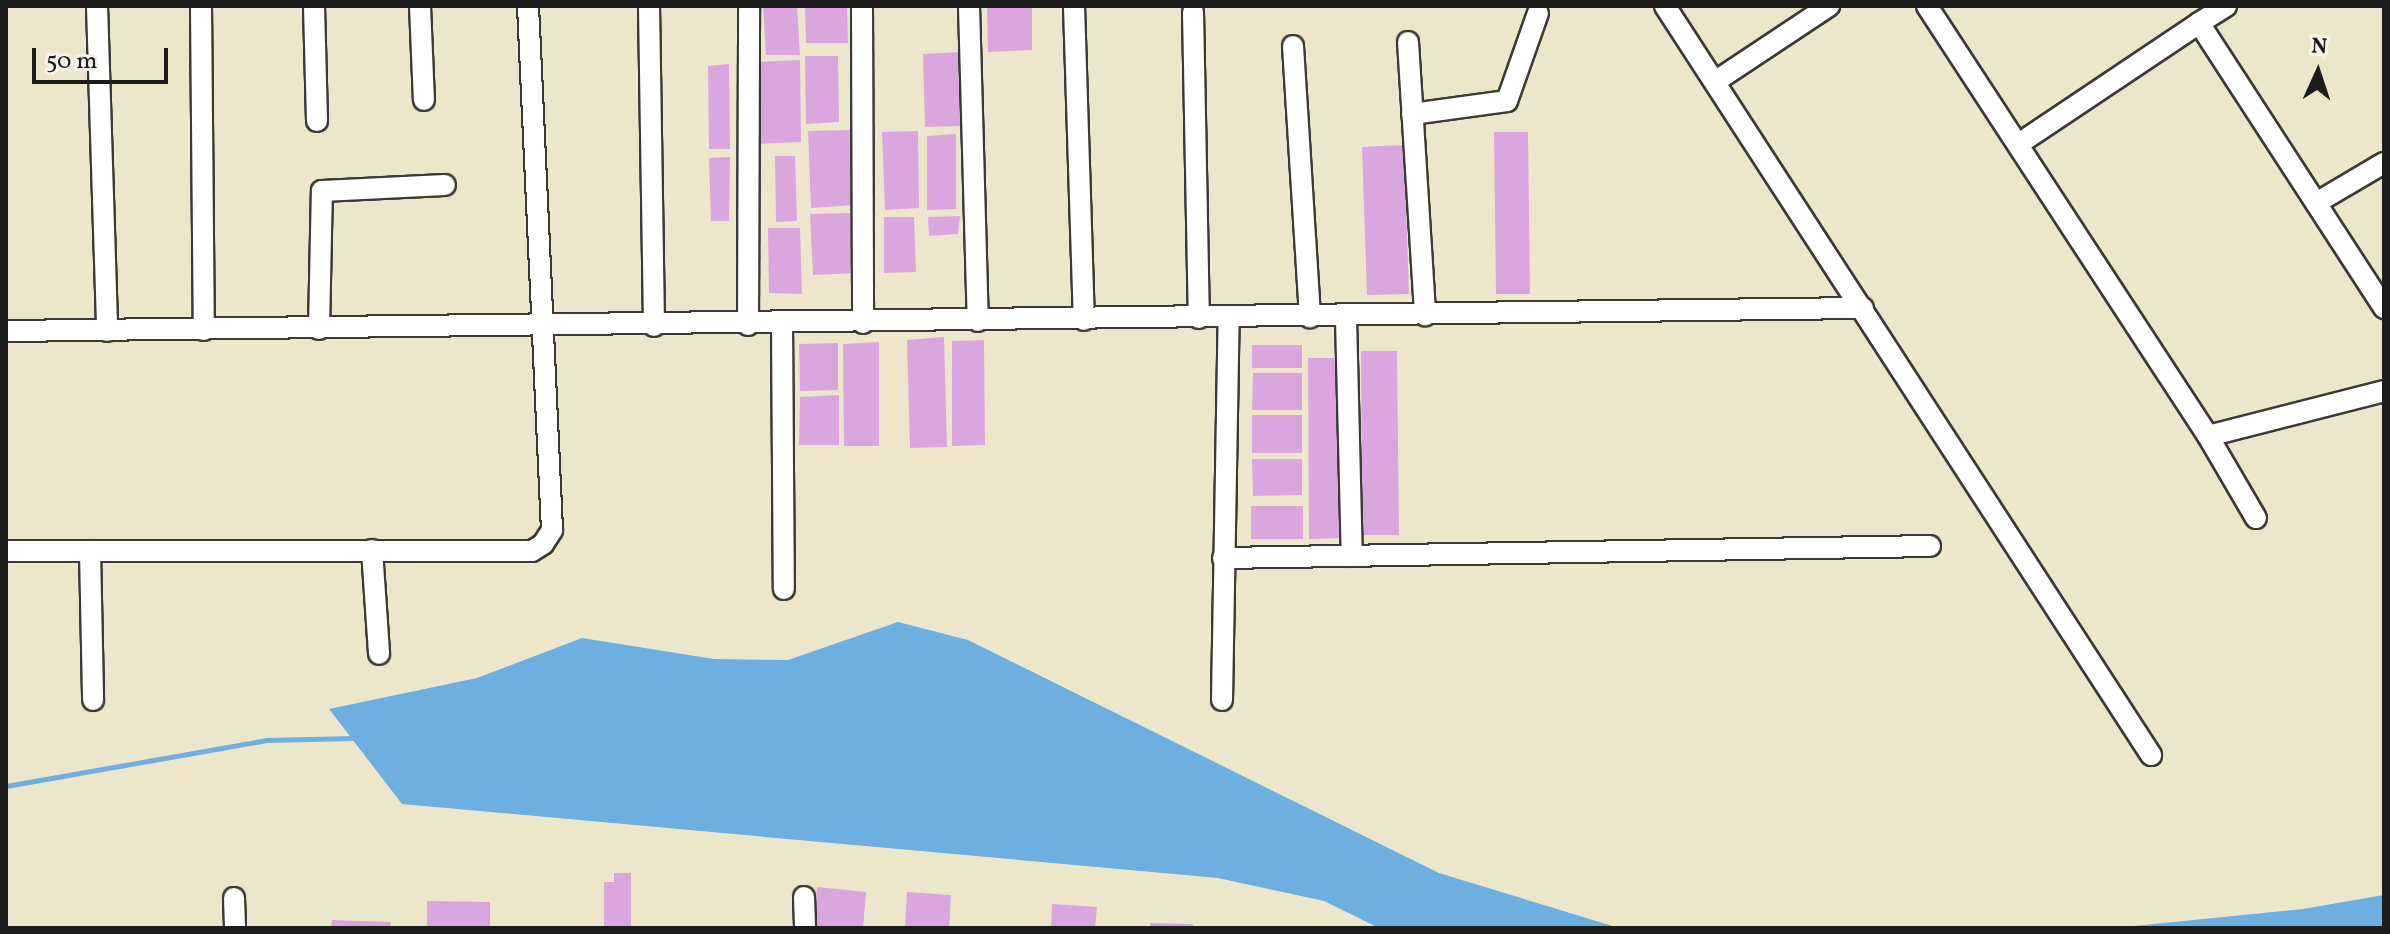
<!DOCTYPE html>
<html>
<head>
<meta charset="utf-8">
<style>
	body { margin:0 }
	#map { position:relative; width:2390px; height:934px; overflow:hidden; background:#ece7cb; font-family:Vollkorn,serif }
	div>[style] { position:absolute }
	.water>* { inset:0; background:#6dafe1 }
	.stream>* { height:5px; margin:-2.5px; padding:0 2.5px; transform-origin:2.5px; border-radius:2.5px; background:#6dafe1 }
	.building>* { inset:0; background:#dba6df }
	.roads { filter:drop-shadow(2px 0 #3b3a36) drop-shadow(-2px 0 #3b3a36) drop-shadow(0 2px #3b3a36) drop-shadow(0 -2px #3b3a36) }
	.minor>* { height:20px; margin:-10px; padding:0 10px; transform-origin:10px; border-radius:10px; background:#fff }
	span { translate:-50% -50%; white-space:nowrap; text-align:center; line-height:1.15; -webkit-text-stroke:8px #f7f3e8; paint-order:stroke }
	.frame { position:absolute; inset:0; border:8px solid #1c1c1c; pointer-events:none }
	.north { position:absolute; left:2278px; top:32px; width:80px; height:80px; -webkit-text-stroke:6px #f7f3e8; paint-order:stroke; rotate:3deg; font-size:22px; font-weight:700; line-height:32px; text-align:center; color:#1c1c1c }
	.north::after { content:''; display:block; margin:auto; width:28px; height:36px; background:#1c1c1c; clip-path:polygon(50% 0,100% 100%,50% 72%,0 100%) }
	.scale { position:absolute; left:32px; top:48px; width:136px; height:36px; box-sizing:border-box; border:4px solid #1c1c1c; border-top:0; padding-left:10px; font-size:24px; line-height:28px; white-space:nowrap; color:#1c1c1c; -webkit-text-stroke:6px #f7f3e8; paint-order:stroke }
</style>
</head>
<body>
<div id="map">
	<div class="water">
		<i style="clip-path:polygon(898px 622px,968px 640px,1439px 873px,1619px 928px,1379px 928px,1324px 901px,1218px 878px,402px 804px,329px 709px,477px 678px,582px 638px,714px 659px,788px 660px)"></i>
		<i style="clip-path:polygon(2384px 895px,2384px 928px,2114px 928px,2303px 909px)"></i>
	</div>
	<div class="stream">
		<i style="left:6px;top:786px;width:264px;rotate:-10deg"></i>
		<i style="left:266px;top:740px;width:89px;rotate:-1.3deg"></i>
	</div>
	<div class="building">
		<i style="clip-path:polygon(763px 6px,797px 6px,800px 55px,766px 55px)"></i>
		<i style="clip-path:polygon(805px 6px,847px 6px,848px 43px,806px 43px)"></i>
		<i style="clip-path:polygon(987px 6px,1032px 6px,1032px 50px,988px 52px)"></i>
		<i style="clip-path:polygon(960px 52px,962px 126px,925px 127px,923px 54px)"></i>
		<i style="clip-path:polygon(805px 56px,838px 56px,839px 122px,806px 124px)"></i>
		<i style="clip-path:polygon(800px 60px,801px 142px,759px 144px,757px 62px)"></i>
		<i style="clip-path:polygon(729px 64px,730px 149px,709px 149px,708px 66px)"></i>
		<i style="clip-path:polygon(851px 130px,855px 205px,811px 208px,808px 131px)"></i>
		<i style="clip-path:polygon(918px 131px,919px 208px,885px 210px,882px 132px)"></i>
		<i style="clip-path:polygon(1494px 132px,1528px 132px,1530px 294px,1496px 294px)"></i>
		<i style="clip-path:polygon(956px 134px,956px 209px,927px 210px,927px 136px)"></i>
		<i style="clip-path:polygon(1404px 145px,1409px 294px,1367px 295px,1362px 147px)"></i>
		<i style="clip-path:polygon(775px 156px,795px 156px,797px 221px,776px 222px)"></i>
		<i style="clip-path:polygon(730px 157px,729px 221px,711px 221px,709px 158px)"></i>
		<i style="clip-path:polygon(853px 213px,856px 273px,813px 275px,810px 214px)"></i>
		<i style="clip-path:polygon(960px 216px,958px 234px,929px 236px,928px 217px)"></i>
		<i style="clip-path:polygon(884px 217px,914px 217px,916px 272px,884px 273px)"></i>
		<i style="clip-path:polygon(768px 228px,800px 228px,802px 294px,769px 293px)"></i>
		<i style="clip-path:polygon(944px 337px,947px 447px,910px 448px,907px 340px)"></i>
		<i style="clip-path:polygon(984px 340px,985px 445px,952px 446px,952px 341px)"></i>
		<i style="clip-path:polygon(879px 342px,879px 446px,844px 446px,843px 344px)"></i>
		<i style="clip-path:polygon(838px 343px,838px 390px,800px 391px,799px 344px)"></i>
		<i style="clip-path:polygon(1252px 345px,1302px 345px,1302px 368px,1252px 368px)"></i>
		<i style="clip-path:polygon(1361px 351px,1397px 351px,1399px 535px,1362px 535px)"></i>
		<i style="clip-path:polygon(1308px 358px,1341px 358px,1342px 538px,1309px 539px)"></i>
		<i style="clip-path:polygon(1253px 373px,1302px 373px,1302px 410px,1252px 410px)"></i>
		<i style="clip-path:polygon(839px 395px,839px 445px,799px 445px,800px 397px)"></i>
		<i style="clip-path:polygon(1252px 415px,1302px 415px,1302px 453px,1252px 453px)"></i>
		<i style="clip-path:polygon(1252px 459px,1302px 459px,1302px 495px,1253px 496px)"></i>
		<i style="clip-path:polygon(1251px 506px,1303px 506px,1303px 539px,1251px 539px)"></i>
		<i style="clip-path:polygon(614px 873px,631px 873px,631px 926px,604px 928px,604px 882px,614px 882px)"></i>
		<i style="clip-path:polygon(817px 887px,866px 892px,863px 928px,813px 928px)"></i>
		<i style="clip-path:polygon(907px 892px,951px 895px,949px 928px,905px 928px)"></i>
		<i style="clip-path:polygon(427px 901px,490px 902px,490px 928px,427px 928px)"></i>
		<i style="clip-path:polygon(1052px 904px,1097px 907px,1095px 928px,1051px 928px)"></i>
		<i style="clip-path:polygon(332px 920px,391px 922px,390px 928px,331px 928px)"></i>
		<i style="clip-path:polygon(1150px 923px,1193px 924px,1193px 928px,1150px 928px)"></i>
	</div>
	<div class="roads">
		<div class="minor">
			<i style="left:97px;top:6px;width:325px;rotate:88.2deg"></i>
			<i style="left:201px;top:6px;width:324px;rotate:89.5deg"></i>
			<i style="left:314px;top:6px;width:115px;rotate:88.5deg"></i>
			<i style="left:420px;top:6px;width:94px;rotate:87.6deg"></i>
			<i style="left:649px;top:6px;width:320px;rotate:89.1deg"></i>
			<i style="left:862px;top:6px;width:317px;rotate:89.8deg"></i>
			<i style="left:969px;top:6px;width:315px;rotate:88.4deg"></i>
			<i style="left:1074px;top:6px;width:314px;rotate:88.2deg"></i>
			<i style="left:1665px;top:6px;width:893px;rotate:57.02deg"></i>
			<i style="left:1927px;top:6px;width:514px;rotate:56.84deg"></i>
			<i style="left:2208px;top:436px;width:182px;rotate:-14.3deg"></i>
			<i style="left:1193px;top:12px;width:306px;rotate:88.9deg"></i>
			<i style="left:2199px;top:23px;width:32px;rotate:-32deg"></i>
			<i style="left:1408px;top:42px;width:274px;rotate:86.4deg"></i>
			<i style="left:1293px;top:46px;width:272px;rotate:86.4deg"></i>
			<i style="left:1716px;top:81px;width:136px;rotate:-33.6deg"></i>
			<i style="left:1412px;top:114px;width:96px;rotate:-7.8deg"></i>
			<i style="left:1507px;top:101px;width:93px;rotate:-70.6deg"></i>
			<i style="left:2020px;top:143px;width:216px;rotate:-33.8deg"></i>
			<i style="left:2199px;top:23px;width:340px;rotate:57deg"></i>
			<i style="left:2316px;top:203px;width:79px;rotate:-30.5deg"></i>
			<i style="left:1346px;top:318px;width:238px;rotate:88.6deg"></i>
			<i style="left:782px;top:324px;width:265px;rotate:89.6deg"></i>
			<i style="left:748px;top:325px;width:319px;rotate:-89.8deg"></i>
			<i style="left:319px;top:329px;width:138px;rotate:-88.8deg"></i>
			<i style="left:322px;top:191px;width:123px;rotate:-2.8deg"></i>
			<i style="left:6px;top:331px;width:1857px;rotate:-0.71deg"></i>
			<i style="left:2208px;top:436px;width:95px;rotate:59.7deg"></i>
			<i style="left:372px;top:550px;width:104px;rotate:86.1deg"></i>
			<i style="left:6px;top:551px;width:526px"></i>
			<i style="left:532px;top:551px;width:13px;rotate:-32deg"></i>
			<i style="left:543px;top:544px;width:17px;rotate:-57deg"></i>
			<i style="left:552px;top:530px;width:525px;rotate:-92.62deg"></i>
			<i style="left:90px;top:551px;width:149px;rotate:88.8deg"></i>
			<i style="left:1223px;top:558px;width:707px;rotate:-0.97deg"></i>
			<i style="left:1222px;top:700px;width:382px;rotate:-89deg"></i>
			<i style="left:804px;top:897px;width:31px;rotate:88deg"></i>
			<i style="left:234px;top:898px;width:30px;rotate:88deg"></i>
		</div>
	</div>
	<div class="frame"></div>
	<div class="north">N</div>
	<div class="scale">50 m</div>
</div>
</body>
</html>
